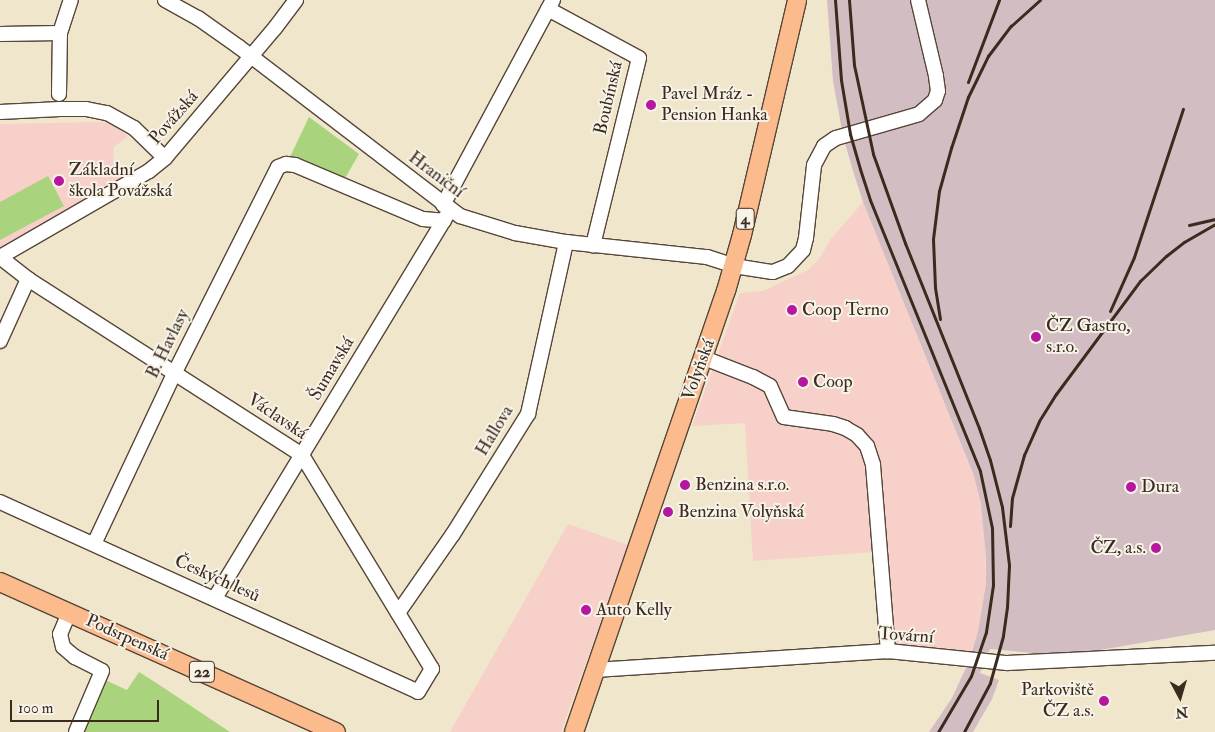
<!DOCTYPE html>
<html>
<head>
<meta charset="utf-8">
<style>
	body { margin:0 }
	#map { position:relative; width:1215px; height:732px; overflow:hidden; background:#f0e6cc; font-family:"IM FELL Double Pica",serif }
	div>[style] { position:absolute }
	.built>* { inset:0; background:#f7d0ca }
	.industrial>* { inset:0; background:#d2bec2 }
	.green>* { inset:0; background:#aad37e }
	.roads { filter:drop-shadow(1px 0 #564638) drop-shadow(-1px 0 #564638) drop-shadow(0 1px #564638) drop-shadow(0 -1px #564638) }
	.minor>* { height:14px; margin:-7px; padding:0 7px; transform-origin:7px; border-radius:7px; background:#fff }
	.major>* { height:18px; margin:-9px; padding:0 9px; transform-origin:9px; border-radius:9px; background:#fbbb8d }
	.rail>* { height:3px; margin:-1.5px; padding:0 1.5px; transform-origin:1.5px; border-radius:1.5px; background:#3b2a1e }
	.dots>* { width:14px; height:14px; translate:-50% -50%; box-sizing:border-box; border:2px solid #f7f3e8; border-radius:50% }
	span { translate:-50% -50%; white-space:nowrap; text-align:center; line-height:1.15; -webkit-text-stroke:4px #f7f3e8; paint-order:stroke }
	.shield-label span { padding:1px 4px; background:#f7f3e8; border:1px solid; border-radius:4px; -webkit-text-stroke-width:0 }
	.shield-label { font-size:16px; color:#3b2a1e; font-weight:700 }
	.poi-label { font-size:18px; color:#3b2a1e }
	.left { translate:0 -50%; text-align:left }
	.right { translate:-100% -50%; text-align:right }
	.street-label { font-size:18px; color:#3b2a1e }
	.north { position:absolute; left:1155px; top:672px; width:50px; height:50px; -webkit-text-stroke:4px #f7f3e8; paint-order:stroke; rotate:174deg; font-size:14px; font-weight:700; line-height:20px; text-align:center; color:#3b2a1e }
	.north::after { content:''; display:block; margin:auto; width:18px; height:22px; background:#3b2a1e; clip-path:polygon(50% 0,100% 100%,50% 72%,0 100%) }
	.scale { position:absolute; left:10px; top:700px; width:149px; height:22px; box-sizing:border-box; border:2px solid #3b2a1e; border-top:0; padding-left:6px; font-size:15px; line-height:18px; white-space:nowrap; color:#3b2a1e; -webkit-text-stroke:4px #f7f3e8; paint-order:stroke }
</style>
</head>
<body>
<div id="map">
	<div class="built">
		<i style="clip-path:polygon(101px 122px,110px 123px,128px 136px,114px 147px,113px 161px,126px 175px,110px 188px,0 248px,0 124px)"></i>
		<i style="clip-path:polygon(863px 202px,962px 443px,973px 473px,981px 503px,985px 529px,986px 584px,978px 631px,972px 652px,894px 645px,887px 551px,753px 561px,745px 423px,692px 426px,740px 293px,763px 291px,808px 270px,820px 258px,830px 240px)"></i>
		<i style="clip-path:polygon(568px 524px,628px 545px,561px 732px,450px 732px)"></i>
	</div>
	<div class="industrial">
		<i style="clip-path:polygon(827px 0,1215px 0,1215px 630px,1066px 656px,990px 649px,980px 673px,999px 680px,992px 699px,973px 732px,929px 732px,952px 698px,970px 659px,978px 631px,986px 584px,986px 557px,981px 503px,973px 473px,863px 202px,853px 171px,843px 136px,833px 81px)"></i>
	</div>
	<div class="green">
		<i style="clip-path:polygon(309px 117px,359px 154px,344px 180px,290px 157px)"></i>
		<i style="clip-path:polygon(48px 176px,64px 206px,0 240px,0 202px)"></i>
		<i style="clip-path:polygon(139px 672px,161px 686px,230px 732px,83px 732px,105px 680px,127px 690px)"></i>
	</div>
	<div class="roads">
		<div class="minor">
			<i style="left:165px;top:0;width:38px;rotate:29deg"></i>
			<i style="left:198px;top:18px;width:50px;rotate:35.3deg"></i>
			<i style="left:239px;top:47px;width:278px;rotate:37.4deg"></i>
			<i style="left:460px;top:216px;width:58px;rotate:17.2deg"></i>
			<i style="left:515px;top:233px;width:52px;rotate:10deg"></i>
			<i style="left:566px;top:242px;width:142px;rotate:6.1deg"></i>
			<i style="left:707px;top:257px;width:28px;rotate:18deg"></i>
			<i style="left:734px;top:266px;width:39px;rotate:9deg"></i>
			<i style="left:773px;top:272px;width:16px;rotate:-22deg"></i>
			<i style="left:788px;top:266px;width:22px;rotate:-47deg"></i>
			<i style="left:803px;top:250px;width:12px;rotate:-76deg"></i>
			<i style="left:806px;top:238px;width:73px;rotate:-83.7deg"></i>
			<i style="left:814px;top:165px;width:21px;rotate:-62deg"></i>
			<i style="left:824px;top:146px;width:14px;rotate:-34deg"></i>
			<i style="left:836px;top:138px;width:86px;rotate:-16.1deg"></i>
			<i style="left:919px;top:114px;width:21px;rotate:-41deg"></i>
			<i style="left:935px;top:100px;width:9px;rotate:-72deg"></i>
			<i style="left:938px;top:91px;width:15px;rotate:-98deg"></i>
			<i style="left:936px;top:76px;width:78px;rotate:-103.3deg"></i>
			<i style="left:548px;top:9px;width:103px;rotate:28.3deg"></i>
			<i style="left:639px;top:58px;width:193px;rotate:103.8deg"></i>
			<i style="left:0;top:34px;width:60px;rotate:-1deg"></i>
			<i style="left:59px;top:94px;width:61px;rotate:-89.1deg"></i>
			<i style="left:60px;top:33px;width:35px;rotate:-72deg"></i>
			<i style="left:0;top:112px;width:60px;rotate:-2.9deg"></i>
			<i style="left:60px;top:109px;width:26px"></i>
			<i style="left:86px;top:109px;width:21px;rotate:11deg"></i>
			<i style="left:107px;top:113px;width:31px;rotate:29deg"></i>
			<i style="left:134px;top:128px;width:43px;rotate:44.1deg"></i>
			<i style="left:443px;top:205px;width:233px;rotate:-61.8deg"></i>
			<i style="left:0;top:257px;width:172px;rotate:-30deg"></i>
			<i style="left:149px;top:171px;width:21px;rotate:-39deg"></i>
			<i style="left:165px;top:158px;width:170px;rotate:-49.8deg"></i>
			<i style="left:275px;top:28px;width:35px;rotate:-53deg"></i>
			<i style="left:0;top:341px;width:68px;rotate:-65.7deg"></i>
			<i style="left:704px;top:358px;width:53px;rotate:21.2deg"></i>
			<i style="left:753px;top:377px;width:19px;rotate:28deg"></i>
			<i style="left:770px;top:386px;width:34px;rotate:66deg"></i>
			<i style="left:784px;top:417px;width:49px;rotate:8.1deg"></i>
			<i style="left:833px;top:424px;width:13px;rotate:18deg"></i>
			<i style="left:845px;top:428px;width:14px;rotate:30deg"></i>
			<i style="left:857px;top:435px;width:15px;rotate:48deg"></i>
			<i style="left:867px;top:446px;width:20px;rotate:72deg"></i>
			<i style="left:873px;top:465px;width:187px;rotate:85.4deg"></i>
			<i style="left:0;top:502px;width:459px;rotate:24.4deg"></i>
			<i style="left:418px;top:692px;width:27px;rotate:-59deg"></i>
			<i style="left:432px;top:669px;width:250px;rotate:-121.3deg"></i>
			<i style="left:302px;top:455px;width:326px;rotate:-147.3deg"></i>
			<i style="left:28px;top:279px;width:36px;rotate:-142deg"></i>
			<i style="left:94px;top:544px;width:190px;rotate:-64.8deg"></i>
			<i style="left:175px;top:372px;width:229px;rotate:-63.3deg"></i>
			<i style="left:278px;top:167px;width:9px;rotate:-21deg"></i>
			<i style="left:286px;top:164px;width:9px;rotate:6deg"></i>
			<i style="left:295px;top:165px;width:139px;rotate:22.9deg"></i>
			<i style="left:423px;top:219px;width:21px;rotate:5deg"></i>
			<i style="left:215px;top:598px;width:448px;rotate:-58.8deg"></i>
			<i style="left:69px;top:613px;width:23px;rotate:113deg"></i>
			<i style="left:60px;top:634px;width:13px;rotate:77deg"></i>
			<i style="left:63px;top:647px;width:16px;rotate:40deg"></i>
			<i style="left:75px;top:657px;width:30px;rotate:27deg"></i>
			<i style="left:102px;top:671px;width:66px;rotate:113.1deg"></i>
			<i style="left:398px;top:613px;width:96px;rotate:-55.2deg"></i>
			<i style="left:453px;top:534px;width:142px;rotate:-58deg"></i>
			<i style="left:528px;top:414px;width:176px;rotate:-77.5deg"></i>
			<i style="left:595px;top:670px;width:294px;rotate:-3.7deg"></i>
			<i style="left:888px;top:651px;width:120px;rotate:5.8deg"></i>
			<i style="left:1007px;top:663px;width:208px;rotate:-2.8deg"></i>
		</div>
		<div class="major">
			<i style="left:0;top:582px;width:368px;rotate:24.1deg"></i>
			<i style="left:574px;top:732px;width:466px;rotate:-71deg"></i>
			<i style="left:726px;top:291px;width:58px;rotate:-74.1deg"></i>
			<i style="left:742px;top:235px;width:241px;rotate:-76.8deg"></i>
		</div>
	</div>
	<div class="rail">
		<i style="left:835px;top:0;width:80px;rotate:85.7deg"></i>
		<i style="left:841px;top:80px;width:55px;rotate:80.5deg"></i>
		<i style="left:850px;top:134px;width:36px;rotate:74deg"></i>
		<i style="left:860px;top:169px;width:33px;rotate:72deg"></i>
		<i style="left:870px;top:200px;width:292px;rotate:67.9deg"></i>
		<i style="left:980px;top:471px;width:58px;rotate:78.1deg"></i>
		<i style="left:992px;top:528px;width:57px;rotate:89deg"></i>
		<i style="left:993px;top:585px;width:48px;rotate:98.5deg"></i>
		<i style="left:986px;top:632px;width:46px;rotate:108.8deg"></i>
		<i style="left:971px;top:676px;width:65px;rotate:120.5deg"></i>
		<i style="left:849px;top:0;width:65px;rotate:85.6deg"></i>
		<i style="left:854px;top:65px;width:91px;rotate:77.9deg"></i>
		<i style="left:873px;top:154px;width:95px;rotate:70.2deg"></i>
		<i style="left:905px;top:243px;width:199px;rotate:68.2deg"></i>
		<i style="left:979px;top:428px;width:34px;rotate:71deg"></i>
		<i style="left:990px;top:460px;width:49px;rotate:75.7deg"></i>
		<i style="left:1002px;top:507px;width:58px;rotate:83.1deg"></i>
		<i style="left:1009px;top:565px;width:42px;rotate:92.7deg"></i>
		<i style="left:1007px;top:607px;width:29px;rotate:98deg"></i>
		<i style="left:1003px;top:636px;width:49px;rotate:105.5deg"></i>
		<i style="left:990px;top:683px;width:55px;rotate:118deg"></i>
		<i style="left:968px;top:82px;width:88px;rotate:-69.3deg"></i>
		<i style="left:1189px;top:225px;width:27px;rotate:-13deg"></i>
		<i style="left:1110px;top:311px;width:59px;rotate:-66deg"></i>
		<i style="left:1134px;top:257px;width:156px;rotate:-71.7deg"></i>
		<i style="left:940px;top:319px;width:32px;rotate:-99deg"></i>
		<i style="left:935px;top:287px;width:48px;rotate:-92.4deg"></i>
		<i style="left:933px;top:239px;width:48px;rotate:-82.9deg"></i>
		<i style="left:939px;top:191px;width:45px;rotate:-74.4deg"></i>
		<i style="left:951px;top:148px;width:54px;rotate:-71.6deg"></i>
		<i style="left:968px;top:97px;width:46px;rotate:-64deg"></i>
		<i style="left:988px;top:56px;width:38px;rotate:-53deg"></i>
		<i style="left:1011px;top:26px;width:39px;rotate:-42deg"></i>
		<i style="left:1010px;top:526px;width:28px;rotate:-86deg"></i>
		<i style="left:1012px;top:498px;width:45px;rotate:-74.4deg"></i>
		<i style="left:1024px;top:455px;width:37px;rotate:-66deg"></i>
		<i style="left:1039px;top:421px;width:32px;rotate:-58deg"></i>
		<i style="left:1056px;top:394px;width:141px;rotate:-53.4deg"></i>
		<i style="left:1140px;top:281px;width:36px;rotate:-44deg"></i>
		<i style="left:1166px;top:256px;width:23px;rotate:-38deg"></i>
		<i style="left:1184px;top:242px;width:36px;rotate:-30deg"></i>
	</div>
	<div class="dots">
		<i style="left:651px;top:105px;background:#b5179e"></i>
		<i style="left:59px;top:181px;background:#b5179e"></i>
		<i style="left:792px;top:310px;background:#b5179e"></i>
		<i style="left:1036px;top:337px;background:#b5179e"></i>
		<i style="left:803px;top:382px;background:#b5179e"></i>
		<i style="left:685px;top:485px;background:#b5179e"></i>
		<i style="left:1131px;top:487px;background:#b5179e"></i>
		<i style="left:668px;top:512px;background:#b5179e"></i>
		<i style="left:1156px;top:548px;background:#b5179e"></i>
		<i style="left:586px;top:610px;background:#b5179e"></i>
		<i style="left:1104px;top:701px;background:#b5179e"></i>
	</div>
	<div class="shield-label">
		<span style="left:745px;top:219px">4</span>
		<span style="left:202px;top:672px">22</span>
	</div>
	<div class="poi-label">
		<span class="left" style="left:661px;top:105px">Pavel Mráz -<br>Pension Hanka</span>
		<span class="left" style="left:69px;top:181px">Základní<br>škola Povážská</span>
		<span class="left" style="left:802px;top:310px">Coop Terno</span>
		<span class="left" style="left:1046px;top:337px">ČZ Gastro,<br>s.r.o.</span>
		<span class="left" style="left:813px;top:382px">Coop</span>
		<span class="left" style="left:695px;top:485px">Benzina s.r.o.</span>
		<span class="left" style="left:1141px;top:487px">Dura</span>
		<span class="left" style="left:678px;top:512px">Benzina Volyňská</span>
		<span class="right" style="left:1146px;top:548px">ČZ, a.s.</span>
		<span class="left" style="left:596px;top:610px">Auto Kelly</span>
		<span class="right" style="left:1094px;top:701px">Parkoviště<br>ČZ a.s.</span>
	</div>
	<div class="street-label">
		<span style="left:609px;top:98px;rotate:-77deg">Boubínská</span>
		<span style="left:174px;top:118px;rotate:-49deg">Povážská</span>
		<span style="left:436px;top:175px;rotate:37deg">Hraniční</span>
		<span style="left:168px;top:344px;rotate:-64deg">B. Havlasy</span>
		<span style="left:332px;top:369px;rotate:-59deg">Šumavská</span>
		<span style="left:699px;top:370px;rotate:-70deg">Volyňská</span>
		<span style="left:277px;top:417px;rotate:34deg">Václavská</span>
		<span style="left:495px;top:431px;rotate:-59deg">Hallova</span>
		<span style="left:217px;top:579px;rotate:24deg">Českých lesů</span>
		<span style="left:906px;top:636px;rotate:4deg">Tovární</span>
		<span style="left:127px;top:638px;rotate:24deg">Podsrpenská</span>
	</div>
	<div class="north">N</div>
	<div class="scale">100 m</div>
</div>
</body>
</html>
